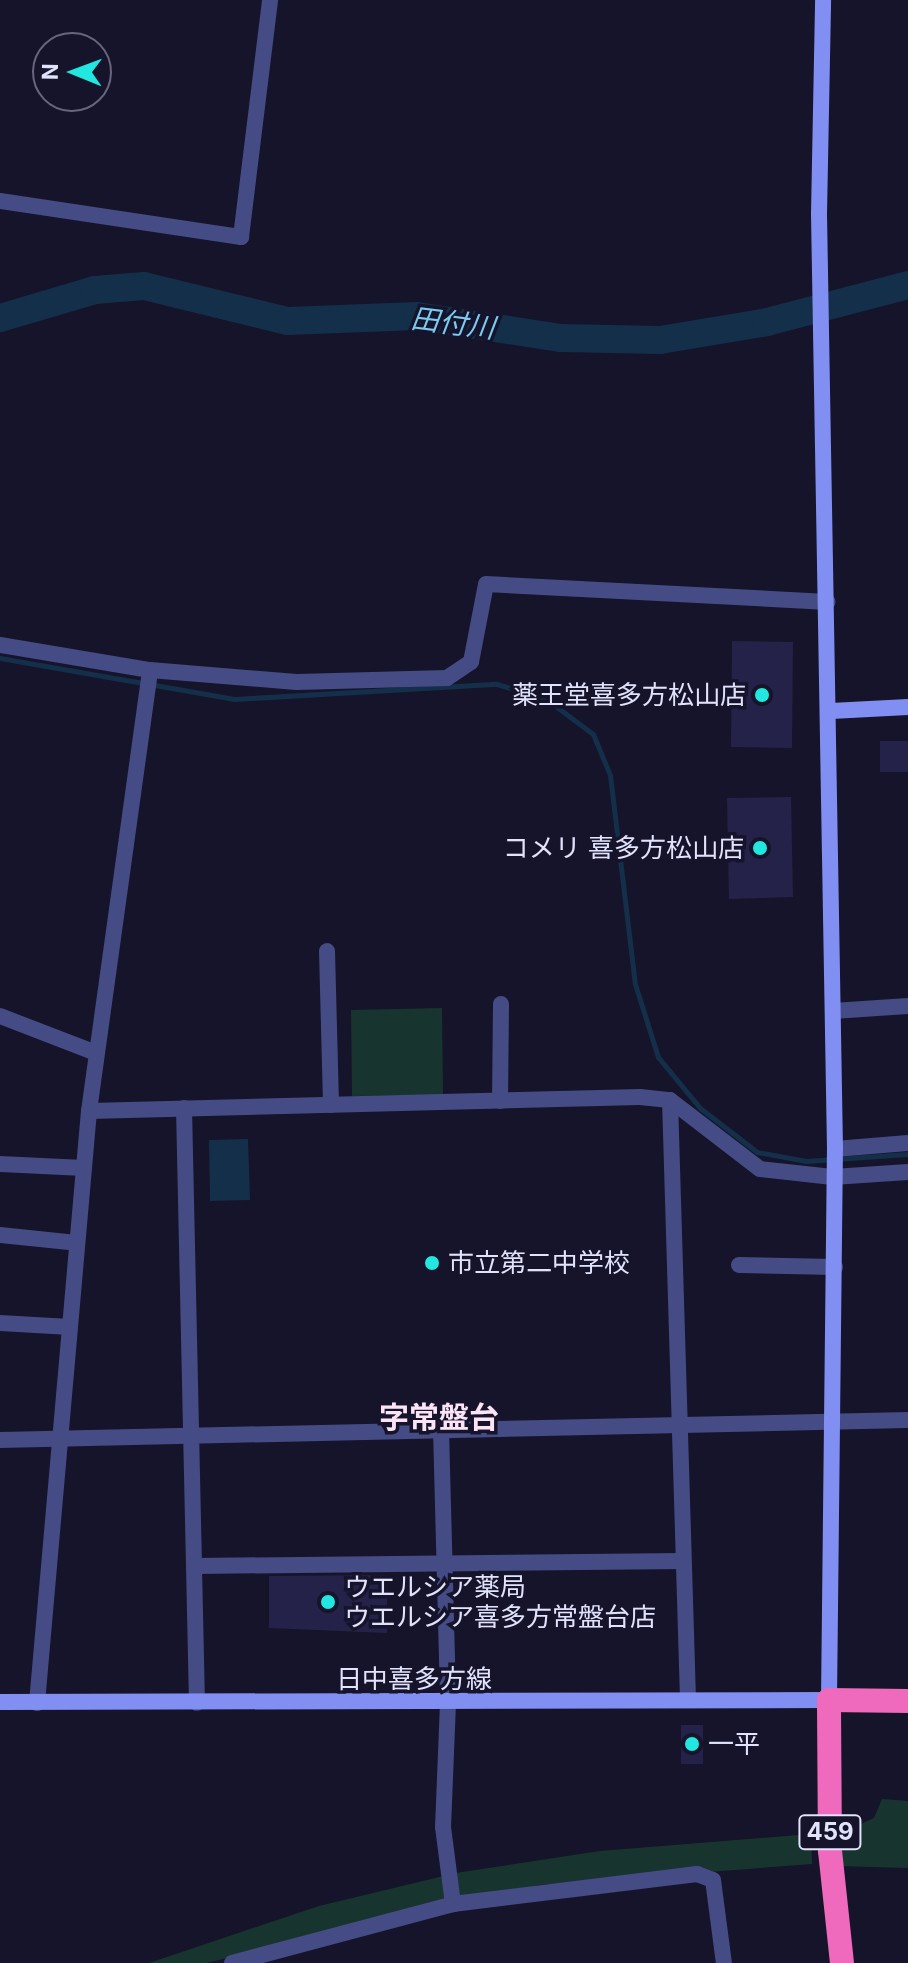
<!DOCTYPE html>
<html>
<head>
<meta charset="utf-8">
<style>
	body { margin:0 }
	#map { position:relative; width:908px; height:1963px; overflow:hidden; background:#15142a; font-family:Inter,"Noto Sans JP",sans-serif }
	div>[style] { position:absolute }
	.green>* { inset:0; background:#18342f }
	.water>* { inset:0; background:#142f49 }
	.stream>* { height:5px; margin:-2.5px; padding:0 2.5px; transform-origin:2.5px; border-radius:2.5px; background:#142f49 }
	.river>* { height:28px; margin:-14px; padding:0 14px; transform-origin:14px; border-radius:14px; background:#142f49 }
	.building>* { inset:0; background:#252249 }
	.street>* { height:16px; margin:-8px; padding:0 8px; transform-origin:8px; border-radius:8px; background:#454b84 }
	.secondary>* { height:16px; margin:-8px; padding:0 8px; transform-origin:8px; border-radius:8px; background:#828ff2 }
	.highway>* { height:24px; margin:-12px; padding:0 12px; transform-origin:12px; border-radius:12px; background:#ef69bc }
	.dots>* { width:22px; height:22px; translate:-50% -50%; box-sizing:border-box; border:4px solid #15142a; border-radius:50% }
	span { translate:-50% -50%; white-space:nowrap; text-align:center; line-height:1.15; -webkit-text-stroke:7px #15142a; paint-order:stroke }
	.shield-label span { padding:2px 6px; background:#15142a; border:2px solid; border-radius:6px; -webkit-text-stroke-width:0 }
	.shield-label { font-size:24px; color:#e1e2fc; font-weight:700 }
	.poi-label { font-size:26px; color:#e1e2fc }
	.right { translate:-100% -50%; text-align:right }
	.left { translate:0 -50%; text-align:left }
	.street-label { font-size:26px; color:#e1e2fc }
	.water-label { font-size:28px; color:#7acaf1; font-style:italic }
	.quarter-label { font-size:30px; color:#fce3f6; font-weight:700 }
	.north { position:absolute; left:32px; top:32px; width:80px; height:80px; box-sizing:border-box; background:#15142a; border:2px solid #67667e; border-radius:50%; rotate:271deg; font-size:22px; font-weight:700; line-height:32px; text-align:center; color:#e1e2fc }
	.north::after { content:''; display:block; margin:auto; width:28px; height:36px; background:#21e7e0; clip-path:polygon(50% 0,100% 100%,50% 72%,0 100%) }
</style>
</head>
<body>
<div id="map">
	<div class="green">
		<i style="clip-path:polygon(442px 1008px,443px 1095px,352px 1096px,351px 1010px)"></i>
		<i style="clip-path:polygon(882px 1799px,908px 1801px,908px 1868px,837px 1866px,837px 1835px,874px 1818px)"></i>
		<i style="clip-path:polygon(811px 1834px,812px 1864px,539px 1885px,206px 1963px,149px 1963px,319px 1906px,456px 1873px,600px 1851px)"></i>
	</div>
	<div class="water">
		<i style="clip-path:polygon(248px 1139px,250px 1200px,210px 1201px,209px 1140px)"></i>
	</div>
	<div class="stream">
		<i style="left:0;top:658px;width:238px;rotate:9.9deg"></i>
		<i style="left:234px;top:699px;width:263px;rotate:-3.3deg"></i>
		<i style="left:497px;top:684px;width:51px;rotate:17deg"></i>
		<i style="left:546px;top:699px;width:59px;rotate:36.7deg"></i>
		<i style="left:593px;top:734px;width:44px;rotate:67.5deg"></i>
		<i style="left:610px;top:775px;width:210px;rotate:83.2deg"></i>
		<i style="left:635px;top:984px;width:77px;rotate:72.5deg"></i>
		<i style="left:658px;top:1057px;width:66px;rotate:50.5deg"></i>
		<i style="left:700px;top:1108px;width:72px;rotate:37.7deg"></i>
		<i style="left:757px;top:1152px;width:50px;rotate:10.4deg"></i>
		<i style="left:806px;top:1161px;width:102px;rotate:-3.9deg"></i>
	</div>
	<div class="river">
		<i style="left:0;top:318px;width:99px;rotate:-16.4deg"></i>
		<i style="left:95px;top:290px;width:49px;rotate:-4.7deg"></i>
		<i style="left:144px;top:286px;width:148px;rotate:13.7deg"></i>
		<i style="left:288px;top:321px;width:129px;rotate:-2.2deg"></i>
		<i style="left:417px;top:316px;width:146px;rotate:8.7deg"></i>
		<i style="left:561px;top:338px;width:99px;rotate:1.2deg"></i>
		<i style="left:660px;top:340px;width:109px;rotate:-9.5deg"></i>
		<i style="left:767px;top:322px;width:146px;rotate:-14.7deg"></i>
	</div>
	<div class="building">
		<i style="clip-path:polygon(732px 641px,793px 642px,792px 748px,731px 747px)"></i>
		<i style="clip-path:polygon(880px 741px,908px 741px,908px 772px,880px 772px)"></i>
		<i style="clip-path:polygon(791px 797px,793px 897px,729px 899px,727px 798px)"></i>
		<i style="clip-path:polygon(387px 1575px,387px 1633px,269px 1628px,269px 1576px)"></i>
		<i style="clip-path:polygon(681px 1725px,703px 1725px,703px 1764px,681px 1764px)"></i>
	</div>
	<div class="street">
		<i style="left:0;top:201px;width:244px;rotate:8.5deg"></i>
		<i style="left:241px;top:237px;width:239px;rotate:-83deg"></i>
		<i style="left:0;top:645px;width:152px;rotate:9.5deg"></i>
		<i style="left:150px;top:670px;width:147px;rotate:4.7deg"></i>
		<i style="left:297px;top:682px;width:150px;rotate:-1.5deg"></i>
		<i style="left:447px;top:678px;width:29px;rotate:-34deg"></i>
		<i style="left:471px;top:662px;width:79px;rotate:-79.1deg"></i>
		<i style="left:486px;top:584px;width:342px;rotate:3deg"></i>
		<i style="left:327px;top:951px;width:154px;rotate:88.5deg"></i>
		<i style="left:833px;top:1011px;width:75px;rotate:-3.8deg"></i>
		<i style="left:0;top:1016px;width:103px;rotate:21.1deg"></i>
		<i style="left:670px;top:1100px;width:600px;rotate:88.28deg"></i>
		<i style="left:500px;top:1101px;width:97px;rotate:-89.4deg"></i>
		<i style="left:184px;top:1108px;width:595px;rotate:88.75deg"></i>
		<i style="left:89px;top:1111px;width:551px;rotate:-1.46deg"></i>
		<i style="left:640px;top:1097px;width:30px;rotate:6deg"></i>
		<i style="left:670px;top:1100px;width:113px;rotate:37.5deg"></i>
		<i style="left:760px;top:1169px;width:73px;rotate:6.3deg"></i>
		<i style="left:833px;top:1177px;width:75px;rotate:-3.8deg"></i>
		<i style="left:835px;top:1149px;width:73px;rotate:-4.7deg"></i>
		<i style="left:0;top:1164px;width:84px;rotate:2.7deg"></i>
		<i style="left:0;top:1235px;width:77px;rotate:5.9deg"></i>
		<i style="left:739px;top:1265px;width:96px;rotate:1.2deg"></i>
		<i style="left:0;top:1323px;width:70px;rotate:3.3deg"></i>
		<i style="left:441px;top:1429px;width:274px;rotate:88.5deg"></i>
		<i style="left:448px;top:1703px;width:124px;rotate:92.3deg"></i>
		<i style="left:443px;top:1827px;width:78px;rotate:82.6deg"></i>
		<i style="left:0;top:1440px;width:908px;rotate:-1.26deg"></i>
		<i style="left:195px;top:1566px;width:487px;rotate:-0.6deg"></i>
		<i style="left:37px;top:1703px;width:594px;rotate:-84.98deg"></i>
		<i style="left:89px;top:1111px;width:445px;rotate:-82.1deg"></i>
		<i style="left:232px;top:1963px;width:229px;rotate:-14.9deg"></i>
		<i style="left:453px;top:1904px;width:246px;rotate:-7deg"></i>
		<i style="left:697px;top:1874px;width:17px;rotate:21deg"></i>
		<i style="left:713px;top:1880px;width:84px;rotate:82.5deg"></i>
	</div>
	<div class="secondary">
		<i style="left:831px;top:711px;width:77px;rotate:-3deg"></i>
		<i style="left:0;top:1702px;width:829px;rotate:-0.14deg"></i>
		<i style="left:829px;top:1700px;width:551px;rotate:-89.38deg"></i>
		<i style="left:835px;top:1149px;width:935px;rotate:-90.98deg"></i>
		<i style="left:819px;top:214px;width:214px;rotate:-88.9deg"></i>
	</div>
	<div class="highway">
		<i style="left:842px;top:1963px;width:113px;rotate:-96.1deg"></i>
		<i style="left:830px;top:1851px;width:151px;rotate:-90.4deg"></i>
		<i style="left:829px;top:1700px;width:79px;rotate:0.7deg"></i>
	</div>
	<div class="dots">
		<i style="left:762px;top:695px;background:#21e7e0"></i>
		<i style="left:760px;top:848px;background:#21e7e0"></i>
		<i style="left:432px;top:1263px;background:#21e7e0"></i>
		<i style="left:328px;top:1602px;background:#21e7e0"></i>
		<i style="left:692px;top:1744px;background:#21e7e0"></i>
	</div>
	<div class="shield-label">
		<span style="left:830px;top:1832px">459</span>
	</div>
	<div class="poi-label">
		<span class="right" style="left:746px;top:695px">薬王堂喜多方松山店</span>
		<span class="right" style="left:744px;top:848px">コメリ 喜多方松山店</span>
		<span class="left" style="left:448px;top:1263px">市立第二中学校</span>
		<span class="left" style="left:344px;top:1602px">ウエルシア薬局<br>ウエルシア喜多方常盤台店</span>
		<span class="left" style="left:708px;top:1744px">一平</span>
	</div>
	<div class="street-label">
		<span style="left:414px;top:1679px">日中喜多方線</span>
	</div>
	<div class="water-label">
		<span style="left:453px;top:323px;rotate:7deg">田付川</span>
	</div>
	<div class="quarter-label">
		<span style="left:439px;top:1417px">字常盤台</span>
	</div>
	<div class="north">N</div>
</div>
</body>
</html>
